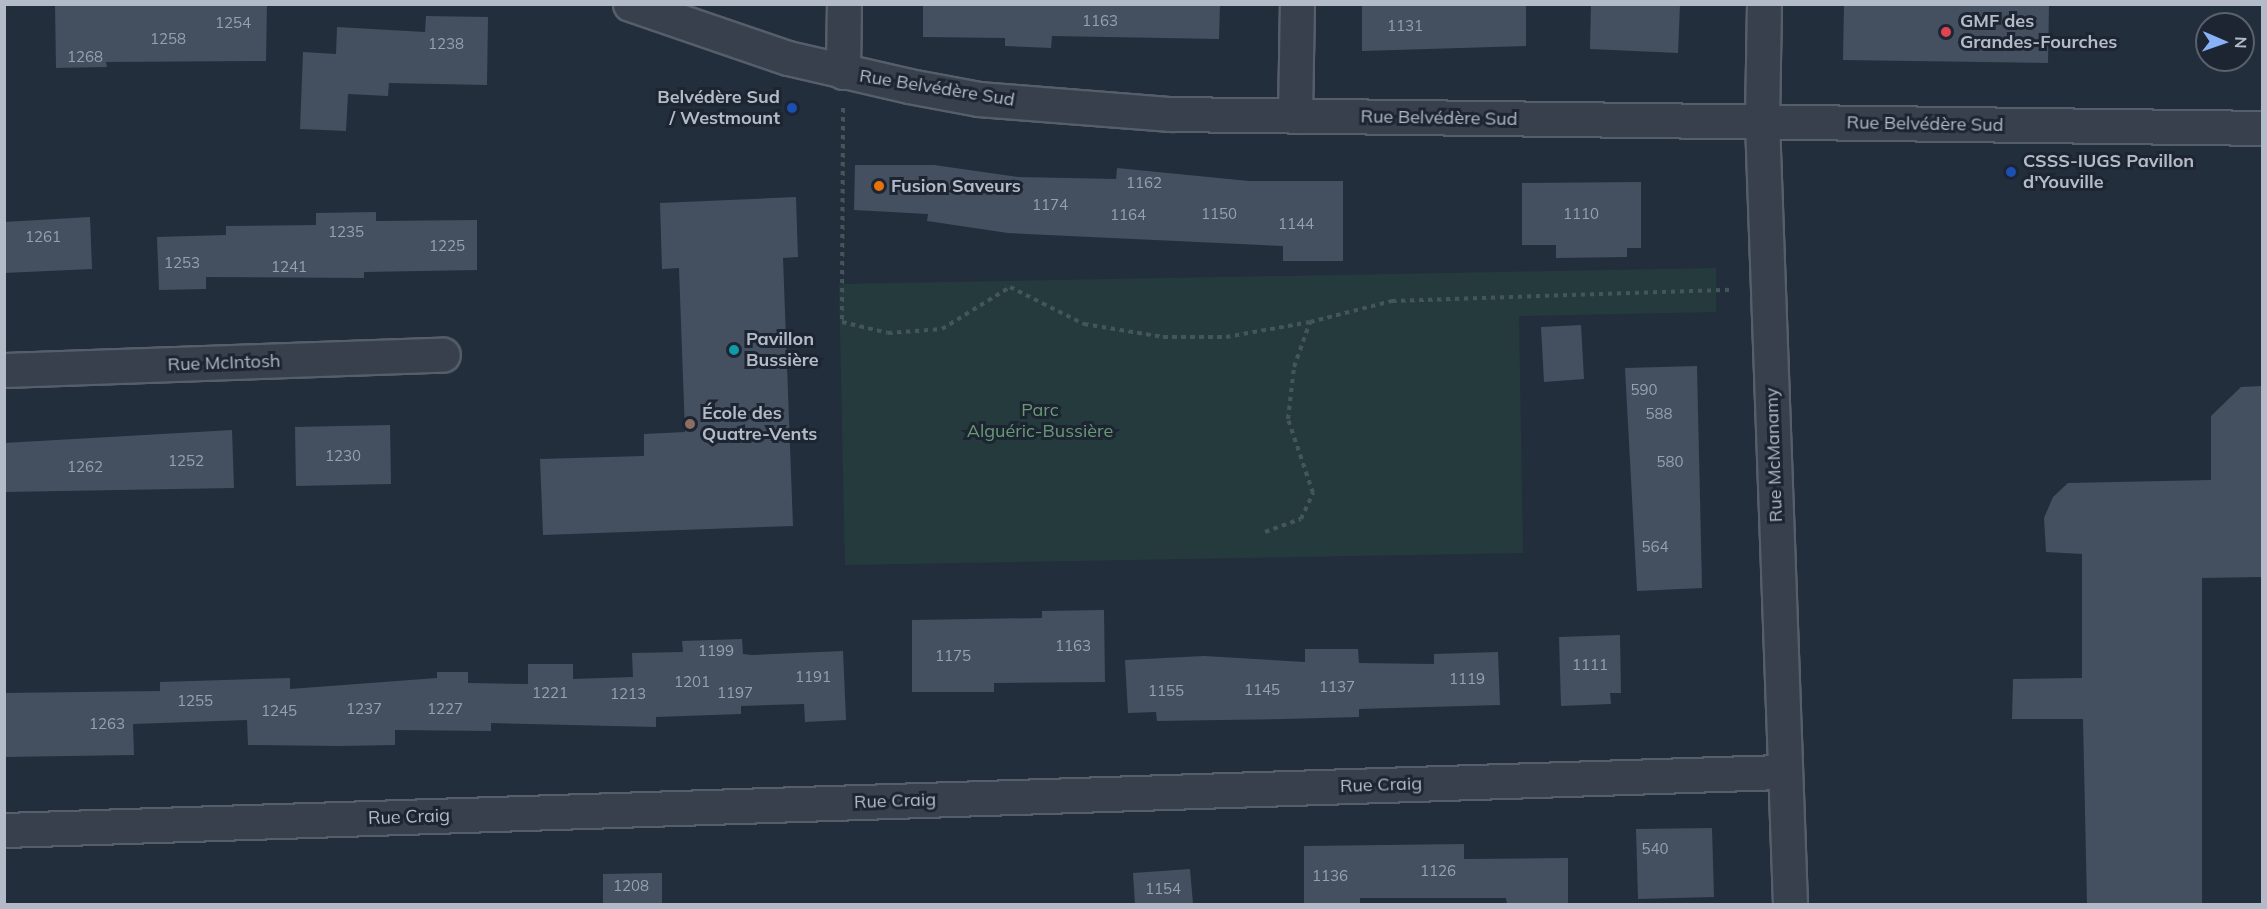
<!DOCTYPE html>
<html>
<head>
<meta charset="utf-8">
<style>
	body { margin:0 }
	#map { position:relative; width:2267px; height:909px; overflow:hidden; background:#232e3c; font-family:Mulish,sans-serif }
	div>[style] { position:absolute }
	.green>* { inset:0; background:#253a3d }
	.building>* { inset:0; background:#444f60 }
	.path>* { height:4px; margin-top:-2px; transform-origin:0; background:repeating-linear-gradient(90deg,#43575a 0 4.5px,transparent 0 9px) }
	.roads { filter:drop-shadow(2px 0 #555e6a) drop-shadow(-2px 0 #555e6a) drop-shadow(0 2px #555e6a) drop-shadow(0 -2px #555e6a) }
	.minor>* { height:33px; margin:-16.5px; padding:0 16.5px; transform-origin:16.5px; border-radius:16.5px; background:#37404c }
	.dots>* { width:16px; height:16px; translate:-50% -50%; box-sizing:border-box; border:3px solid #1c2531; border-radius:50% }
	span { translate:-50% -50%; white-space:nowrap; text-align:center; line-height:1.15; -webkit-text-stroke:6px #1c2531; paint-order:stroke }
	.number-label { font-size:15px; color:#97a0ae }
	.number-label span { -webkit-text-stroke-width:0 }
	.poi-label { font-size:18px; color:#b3bbc8; font-weight:700 }
	.left { translate:0 -50%; text-align:left }
	.right { translate:-100% -50%; text-align:right }
	.street-label { font-size:18px; color:#b3bbc8 }
	.park-label { font-size:18px; color:#6a9976 }
	.frame { position:absolute; inset:0; border:6px solid #b3bbc8; pointer-events:none }
	.north { position:absolute; left:2195px; top:12px; width:60px; height:60px; box-sizing:border-box; background:#1c2531; border:2px solid #58616d; border-radius:50%; rotate:92deg; font-size:16px; font-weight:700; line-height:24px; text-align:center; color:#b3bbc8 }
	.north::after { content:''; display:block; margin:auto; width:21px; height:27px; background:#89b1f7; clip-path:polygon(50% 0,100% 100%,50% 72%,0 100%) }
</style>
</head>
<body>
<div id="map">
	<div class="green">
		<i style="clip-path:polygon(1716px 268px,1716px 312px,1519px 316px,1523px 553px,845px 565px,839px 284px)"></i>
	</div>
	<div class="building">
		<i style="clip-path:polygon(55px 4px,267px 4px,266px 61px,106px 62px,107px 67px,56px 68px)"></i>
		<i style="clip-path:polygon(923px 4px,1220px 4px,1219px 39px,1052px 36px,1051px 48px,1005px 46px,1005px 38px,923px 37px)"></i>
		<i style="clip-path:polygon(1362px 4px,1526px 4px,1526px 46px,1362px 51px)"></i>
		<i style="clip-path:polygon(1591px 4px,1680px 4px,1678px 53px,1590px 49px)"></i>
		<i style="clip-path:polygon(1844px 4px,2049px 4px,2048px 63px,1843px 60px)"></i>
		<i style="clip-path:polygon(426px 16px,488px 17px,487px 85px,389px 83px,388px 96px,348px 94px,346px 131px,300px 129px,303px 52px,336px 54px,337px 27px,425px 32px)"></i>
		<i style="clip-path:polygon(855px 165px,934px 165px,1018px 177px,1116px 179px,1117px 168px,1249px 181px,1343px 181px,1343px 261px,1283px 261px,1283px 246px,1008px 233px,927px 221px,928px 214px,854px 210px)"></i>
		<i style="clip-path:polygon(1641px 182px,1641px 248px,1627px 248px,1627px 257px,1556px 258px,1556px 245px,1522px 245px,1522px 183px)"></i>
		<i style="clip-path:polygon(796px 197px,798px 257px,783px 258px,793px 526px,543px 535px,540px 459px,644px 456px,644px 434px,685px 432px,679px 268px,662px 269px,660px 203px)"></i>
		<i style="clip-path:polygon(376px 212px,376px 221px,477px 220px,477px 270px,364px 272px,364px 278px,206px 277px,206px 289px,159px 290px,157px 237px,226px 235px,226px 226px,316px 225px,316px 213px)"></i>
		<i style="clip-path:polygon(90px 217px,92px 269px,4px 273px,4px 222px)"></i>
		<i style="clip-path:polygon(1581px 325px,1584px 379px,1544px 382px,1541px 327px)"></i>
		<i style="clip-path:polygon(1697px 366px,1702px 588px,1637px 591px,1625px 368px)"></i>
		<i style="clip-path:polygon(2262px 386px,2262px 577px,2202px 578px,2202px 904px,2087px 904px,2083px 719px,2012px 719px,2013px 679px,2082px 678px,2082px 554px,2046px 552px,2044px 518px,2053px 497px,2068px 483px,2211px 480px,2211px 416px,2241px 387px)"></i>
		<i style="clip-path:polygon(390px 425px,391px 484px,296px 486px,295px 427px)"></i>
		<i style="clip-path:polygon(232px 430px,234px 488px,4px 492px,4px 443px)"></i>
		<i style="clip-path:polygon(1104px 610px,1105px 682px,994px 683px,994px 692px,912px 692px,912px 620px,1042px 618px,1042px 611px)"></i>
		<i style="clip-path:polygon(1620px 635px,1621px 693px,1610px 693px,1611px 704px,1561px 706px,1559px 637px)"></i>
		<i style="clip-path:polygon(742px 639px,743px 654px,752px 655px,843px 651px,846px 720px,805px 722px,804px 704px,741px 706px,741px 714px,656px 717px,656px 727px,491px 723px,491px 731px,395px 730px,395px 745px,340px 746px,248px 745px,247px 720px,133px 724px,134px 755px,4px 757px,4px 693px,160px 691px,160px 682px,290px 678px,290px 689px,437px 678px,437px 672px,468px 672px,468px 683px,528px 684px,528px 664px,573px 664px,573px 679px,633px 677px,632px 653px,683px 652px,682px 641px)"></i>
		<i style="clip-path:polygon(1305px 649px,1358px 649px,1359px 663px,1434px 664px,1434px 654px,1498px 652px,1500px 705px,1359px 709px,1359px 717px,1283px 719px,1157px 721px,1156px 712px,1128px 713px,1125px 660px,1204px 656px,1305px 662px)"></i>
		<i style="clip-path:polygon(1712px 828px,1714px 897px,1638px 899px,1636px 829px)"></i>
		<i style="clip-path:polygon(1464px 844px,1464px 859px,1568px 858px,1568px 904px,1507px 904px,1506px 898px,1360px 898px,1360px 904px,1304px 904px,1304px 846px)"></i>
		<i style="clip-path:polygon(1190px 869px,1193px 904px,1135px 904px,1133px 873px)"></i>
		<i style="clip-path:polygon(662px 873px,662px 904px,603px 904px,603px 874px)"></i>
	</div>
	<div class="path">
		<i style="left:843px;top:108px;width:214px;rotate:90.3deg"></i>
		<i style="left:842px;top:322px;width:47px;rotate:13.4deg"></i>
		<i style="left:888px;top:333px;width:54px;rotate:-4.2deg"></i>
		<i style="left:942px;top:329px;width:80px;rotate:-31.7deg"></i>
		<i style="left:1010px;top:287px;width:83px;rotate:26.6deg"></i>
		<i style="left:1084px;top:324px;width:80px;rotate:9.3deg"></i>
		<i style="left:1163px;top:337px;width:63px"></i>
		<i style="left:1226px;top:337px;width:85px;rotate:-10.1deg"></i>
		<i style="left:1265px;top:532px;width:38px;rotate:-20deg"></i>
		<i style="left:1301px;top:519px;width:29px;rotate:-65deg"></i>
		<i style="left:1313px;top:493px;width:78px;rotate:-108.7deg"></i>
		<i style="left:1288px;top:419px;width:52px;rotate:-83.4deg"></i>
		<i style="left:1294px;top:367px;width:48px;rotate:-70.4deg"></i>
		<i style="left:1310px;top:322px;width:85px;rotate:-14.4deg"></i>
		<i style="left:1392px;top:301px;width:339px;rotate:-1.9deg"></i>
	</div>
	<div class="roads">
		<div class="minor">
			<i style="left:630px;top:4px;width:167px;rotate:18.9deg"></i>
			<i style="left:788px;top:58px;width:124px;rotate:13deg"></i>
			<i style="left:909px;top:86px;width:71px;rotate:10.5deg"></i>
			<i style="left:979px;top:99px;width:192px;rotate:4.5deg"></i>
			<i style="left:1170px;top:114px;width:1092px;rotate:0.73deg"></i>
			<i style="left:1764px;top:4px;width:118px;rotate:91deg"></i>
			<i style="left:1762px;top:122px;width:783px;rotate:87.95deg"></i>
			<i style="left:843px;top:72px;width:68px;rotate:-89.2deg"></i>
			<i style="left:1295px;top:116px;width:112px;rotate:-89deg"></i>
			<i style="left:4px;top:370px;width:439px;rotate:-2deg"></i>
			<i style="left:4px;top:830px;width:1782px;rotate:-1.87deg"></i>
		</div>
	</div>
	<div class="dots">
		<i style="left:1946px;top:32px;background:#e0444e"></i>
		<i style="left:792px;top:108px;background:#1a4fb4"></i>
		<i style="left:2011px;top:172px;background:#1a4fb4"></i>
		<i style="left:879px;top:186px;background:#e8710a"></i>
		<i style="left:734px;top:350px;background:#0f9aa8"></i>
		<i style="left:690px;top:424px;background:#8d6e63"></i>
	</div>
	<div class="number-label">
		<span style="left:1100px;top:21px">1163</span>
		<span style="left:233px;top:23px">1254</span>
		<span style="left:1405px;top:26px">1131</span>
		<span style="left:168px;top:39px">1258</span>
		<span style="left:446px;top:44px">1238</span>
		<span style="left:85px;top:57px">1268</span>
		<span style="left:1144px;top:183px">1162</span>
		<span style="left:1050px;top:205px">1174</span>
		<span style="left:1219px;top:214px">1150</span>
		<span style="left:1581px;top:214px">1110</span>
		<span style="left:1128px;top:215px">1164</span>
		<span style="left:1296px;top:224px">1144</span>
		<span style="left:346px;top:232px">1235</span>
		<span style="left:43px;top:237px">1261</span>
		<span style="left:447px;top:246px">1225</span>
		<span style="left:182px;top:263px">1253</span>
		<span style="left:289px;top:267px">1241</span>
		<span style="left:1644px;top:390px">590</span>
		<span style="left:1659px;top:414px">588</span>
		<span style="left:343px;top:456px">1230</span>
		<span style="left:186px;top:461px">1252</span>
		<span style="left:1670px;top:462px">580</span>
		<span style="left:85px;top:467px">1262</span>
		<span style="left:1655px;top:547px">564</span>
		<span style="left:1073px;top:646px">1163</span>
		<span style="left:716px;top:651px">1199</span>
		<span style="left:953px;top:656px">1175</span>
		<span style="left:1590px;top:665px">1111</span>
		<span style="left:813px;top:677px">1191</span>
		<span style="left:1467px;top:679px">1119</span>
		<span style="left:692px;top:682px">1201</span>
		<span style="left:1337px;top:687px">1137</span>
		<span style="left:1262px;top:690px">1145</span>
		<span style="left:1166px;top:691px">1155</span>
		<span style="left:550px;top:693px">1221</span>
		<span style="left:735px;top:693px">1197</span>
		<span style="left:628px;top:694px">1213</span>
		<span style="left:195px;top:701px">1255</span>
		<span style="left:364px;top:709px">1237</span>
		<span style="left:445px;top:709px">1227</span>
		<span style="left:279px;top:711px">1245</span>
		<span style="left:107px;top:724px">1263</span>
		<span style="left:1655px;top:849px">540</span>
		<span style="left:1438px;top:871px">1126</span>
		<span style="left:1330px;top:876px">1136</span>
		<span style="left:631px;top:886px">1208</span>
		<span style="left:1163px;top:889px">1154</span>
	</div>
	<div class="poi-label">
		<span class="left" style="left:1960px;top:32px">GMF des<br>Grandes-Fourches</span>
		<span class="right" style="left:780px;top:108px">Belvédère Sud<br>/ Westmount</span>
		<span class="left" style="left:2023px;top:172px">CSSS-IUGS Pavillon<br>d'Youville</span>
		<span class="left" style="left:891px;top:186px">Fusion Saveurs</span>
		<span class="left" style="left:746px;top:350px">Pavillon<br>Bussière</span>
		<span class="left" style="left:702px;top:424px">École des<br>Quatre-Vents</span>
	</div>
	<div class="street-label">
		<span style="left:937px;top:88px;rotate:9deg">Rue Belvédère Sud</span>
		<span style="left:1439px;top:118px;rotate:1deg">Rue Belvédère Sud</span>
		<span style="left:1925px;top:124px;rotate:1deg">Rue Belvédère Sud</span>
		<span style="left:224px;top:363px;rotate:-2deg">Rue McIntosh</span>
		<span style="left:1774px;top:455px;rotate:-92deg">Rue McManamy</span>
		<span style="left:1381px;top:785px;rotate:-2deg">Rue Craig</span>
		<span style="left:895px;top:801px;rotate:-2deg">Rue Craig</span>
		<span style="left:409px;top:817px;rotate:-2deg">Rue Craig</span>
	</div>
	<div class="park-label">
		<span style="left:1040px;top:421px">Parc<br>Alguéric-Bussière</span>
	</div>
	<div class="frame"></div>
	<div class="north">N</div>
</div>
</body>
</html>
